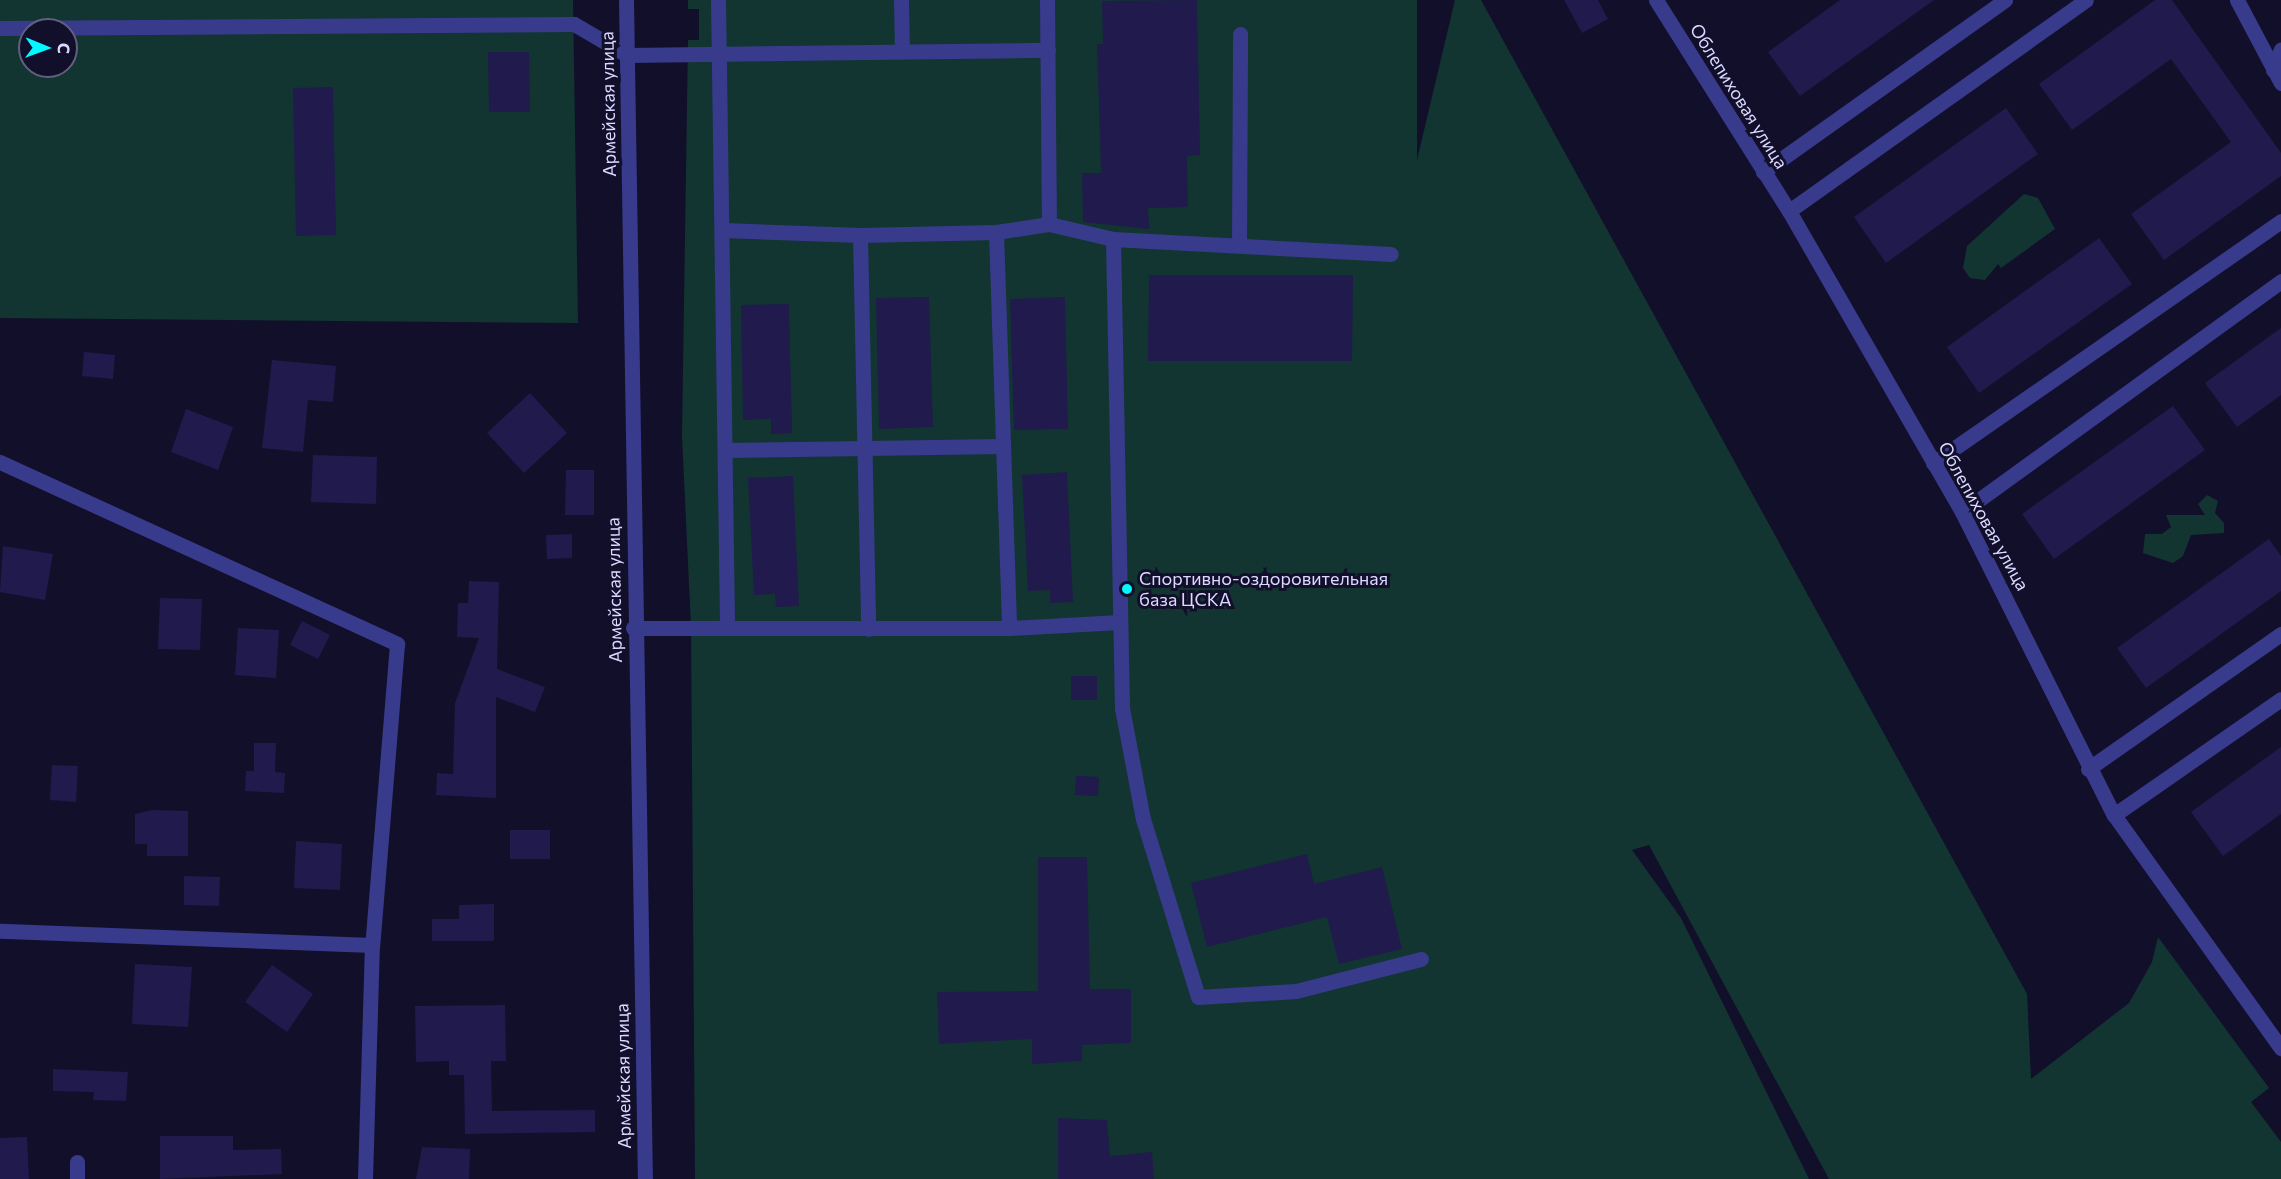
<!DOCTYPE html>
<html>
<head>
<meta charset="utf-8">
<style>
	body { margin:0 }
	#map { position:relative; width:2281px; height:1179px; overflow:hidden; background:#120f2b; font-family:Commissioner,sans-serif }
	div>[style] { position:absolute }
	.green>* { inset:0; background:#123531 }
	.building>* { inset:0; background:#211a4d }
	.minor>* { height:15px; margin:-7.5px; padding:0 7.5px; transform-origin:7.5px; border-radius:7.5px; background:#383b8c }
	.dots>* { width:16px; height:16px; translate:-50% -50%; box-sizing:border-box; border:3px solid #120f2b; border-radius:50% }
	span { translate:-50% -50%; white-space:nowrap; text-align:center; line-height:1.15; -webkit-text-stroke:6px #120f2b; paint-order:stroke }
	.street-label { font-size:18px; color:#dbd9ff }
	.poi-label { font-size:18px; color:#dbd9ff }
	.left { translate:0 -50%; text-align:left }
	.north { position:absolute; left:18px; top:18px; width:60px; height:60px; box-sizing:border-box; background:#120f2b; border:2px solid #626080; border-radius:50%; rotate:91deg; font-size:16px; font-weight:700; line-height:24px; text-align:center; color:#dbd9ff }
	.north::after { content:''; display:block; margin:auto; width:21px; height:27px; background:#05f7ff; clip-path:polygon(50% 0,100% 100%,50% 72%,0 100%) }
</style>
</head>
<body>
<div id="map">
	<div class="green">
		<i style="clip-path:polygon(evenodd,0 0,573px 0,578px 323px,0 318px,0 0,30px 30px,66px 30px,66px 66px,30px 66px,30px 30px)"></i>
		<i style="clip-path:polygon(688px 0,1417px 0,1417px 160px,1455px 0,1481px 0,2027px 994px,2031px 1079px,2129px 1003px,2152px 962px,2158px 937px,2269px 1088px,2251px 1102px,2281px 1142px,2281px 1179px,1829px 1179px,1649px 845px,1632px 850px,1681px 918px,1809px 1179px,695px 1179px,691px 626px,682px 436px,688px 40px,699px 40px,699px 9px,688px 9px)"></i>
		<i style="clip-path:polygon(2024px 194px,2038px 198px,2055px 229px,2001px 268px,1998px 264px,1985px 280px,1970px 278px,1963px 268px,1967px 246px)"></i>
		<i style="clip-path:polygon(2207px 495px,2218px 501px,2215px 513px,2224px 523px,2224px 533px,2191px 535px,2183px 556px,2173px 563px,2143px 553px,2145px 534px,2162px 534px,2171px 527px,2166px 515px,2205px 515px,2198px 504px)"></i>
	</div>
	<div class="building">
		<i style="clip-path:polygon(1197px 0,1200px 155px,1187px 156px,1188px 207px,1148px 208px,1149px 229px,1083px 222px,1082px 173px,1101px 173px,1097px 44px,1103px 44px,1102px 1px)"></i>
		<i style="clip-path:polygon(1564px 0,1598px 0,1608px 19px,1582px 33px)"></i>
		<i style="clip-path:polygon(1840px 0,1934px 0,1800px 96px,1768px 52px)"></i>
		<i style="clip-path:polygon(2155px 0,2172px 0,2281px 153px,2281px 176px,2164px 260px,2131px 214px,2231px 142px,2171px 59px,2072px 130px,2039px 84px)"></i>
		<i style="clip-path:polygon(488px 52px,529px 52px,530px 112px,489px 112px)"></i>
		<i style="clip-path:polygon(333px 87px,336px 235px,296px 236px,293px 88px)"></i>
		<i style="clip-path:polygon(2006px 108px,2038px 154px,1886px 263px,1854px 217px)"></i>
		<i style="clip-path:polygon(2099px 238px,2132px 284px,1979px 393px,1947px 347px)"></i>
		<i style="clip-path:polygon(1149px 275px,1353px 275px,1352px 361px,1148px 361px)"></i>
		<i style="clip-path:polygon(929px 297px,933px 427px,879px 429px,876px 298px)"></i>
		<i style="clip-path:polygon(1065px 297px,1068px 429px,1014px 430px,1010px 299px)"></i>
		<i style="clip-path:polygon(789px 304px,792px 433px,771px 434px,771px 419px,743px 420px,741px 305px)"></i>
		<i style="clip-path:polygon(2281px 328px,2281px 395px,2237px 427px,2205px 383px)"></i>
		<i style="clip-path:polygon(84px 352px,115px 355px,113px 379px,82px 376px)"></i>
		<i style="clip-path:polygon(272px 360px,336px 366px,333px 402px,308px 400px,303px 452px,262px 448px)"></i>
		<i style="clip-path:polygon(530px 393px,567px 433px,524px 473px,487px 433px)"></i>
		<i style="clip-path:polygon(2173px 406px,2205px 450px,2054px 559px,2022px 514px)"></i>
		<i style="clip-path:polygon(186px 409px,233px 427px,218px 470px,171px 452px)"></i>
		<i style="clip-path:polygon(313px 455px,377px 457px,376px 504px,311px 502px)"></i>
		<i style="clip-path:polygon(566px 470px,594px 470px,594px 515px,565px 515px)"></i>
		<i style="clip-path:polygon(1067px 472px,1073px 602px,1050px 603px,1050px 590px,1028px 591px,1022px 475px)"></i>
		<i style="clip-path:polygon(793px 476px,799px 606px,776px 607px,775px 594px,754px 595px,748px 478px)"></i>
		<i style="clip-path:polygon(572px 534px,572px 558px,547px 559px,546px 535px)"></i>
		<i style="clip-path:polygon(2269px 539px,2281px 556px,2281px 591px,2146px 688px,2117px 648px)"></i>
		<i style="clip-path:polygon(3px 546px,53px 554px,45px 600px,0 592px)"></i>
		<i style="clip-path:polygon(469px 581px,499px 582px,497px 669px,545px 687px,535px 712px,496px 697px,496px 798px,436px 795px,437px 773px,453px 774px,455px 703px,479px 638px,457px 637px,458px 603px,468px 603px)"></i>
		<i style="clip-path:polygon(160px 598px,202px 599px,200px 650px,158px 649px)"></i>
		<i style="clip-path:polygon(302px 621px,330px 635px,318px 659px,290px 645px)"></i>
		<i style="clip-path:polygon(238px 628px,279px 630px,276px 678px,235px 675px)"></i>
		<i style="clip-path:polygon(1071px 676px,1097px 676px,1097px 700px,1071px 700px)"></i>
		<i style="clip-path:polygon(254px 743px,276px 743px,275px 772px,285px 773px,284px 793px,245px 791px,246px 771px,254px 771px)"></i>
		<i style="clip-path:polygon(2281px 747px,2281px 814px,2223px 856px,2191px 812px)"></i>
		<i style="clip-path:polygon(52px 765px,78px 766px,76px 802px,50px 800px)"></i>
		<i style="clip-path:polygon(1076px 776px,1099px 777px,1098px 796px,1075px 795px)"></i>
		<i style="clip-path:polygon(152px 810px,188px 811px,188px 856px,147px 856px,147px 844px,135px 844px,135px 814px)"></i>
		<i style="clip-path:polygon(510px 830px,550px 830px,550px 859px,510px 859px)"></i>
		<i style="clip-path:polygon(296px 841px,342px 844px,340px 890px,294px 888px)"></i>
		<i style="clip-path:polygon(1307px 854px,1314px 884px,1382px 867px,1402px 949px,1339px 964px,1327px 917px,1207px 947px,1191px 883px)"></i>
		<i style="clip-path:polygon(1038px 857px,1087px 857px,1090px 989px,1131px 989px,1131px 1043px,1082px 1045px,1082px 1061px,1032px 1064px,1032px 1039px,939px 1044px,937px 992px,1038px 991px)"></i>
		<i style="clip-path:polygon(184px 876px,220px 877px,219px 906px,184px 905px)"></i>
		<i style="clip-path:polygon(494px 904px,494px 941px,432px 941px,432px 919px,459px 919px,459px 905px)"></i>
		<i style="clip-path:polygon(135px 964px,192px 967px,188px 1027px,132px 1024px)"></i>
		<i style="clip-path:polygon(272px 965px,313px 994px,287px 1032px,245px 1002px)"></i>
		<i style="clip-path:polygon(505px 1005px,506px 1061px,491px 1061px,492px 1111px,595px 1110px,595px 1132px,465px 1134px,464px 1075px,449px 1075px,449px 1061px,416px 1062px,415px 1006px)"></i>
		<i style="clip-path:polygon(53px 1069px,128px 1072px,126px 1101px,93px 1100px,94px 1092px,53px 1091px)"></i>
		<i style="clip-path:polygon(1058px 1118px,1107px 1120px,1110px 1156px,1152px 1152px,1154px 1179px,1058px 1179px)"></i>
		<i style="clip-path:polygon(160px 1136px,233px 1136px,233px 1150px,281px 1149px,282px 1174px,160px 1179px)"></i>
		<i style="clip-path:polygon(27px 1137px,29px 1179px,0 1179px,0 1138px)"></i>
		<i style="clip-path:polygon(422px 1147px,470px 1149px,469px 1179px,416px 1179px)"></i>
	</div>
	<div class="minor">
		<i style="left:626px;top:0;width:1179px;rotate:89.08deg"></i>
		<i style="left:718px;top:0;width:624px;rotate:89.17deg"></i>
		<i style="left:901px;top:0;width:51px;rotate:88.9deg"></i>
		<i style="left:1047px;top:0;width:224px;rotate:89.5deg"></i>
		<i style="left:1656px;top:0;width:249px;rotate:57.8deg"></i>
		<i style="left:1789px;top:211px;width:347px;rotate:60.1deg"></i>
		<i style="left:1962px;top:512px;width:339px;rotate:63.4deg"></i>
		<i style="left:2114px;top:815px;width:287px;rotate:54.4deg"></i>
		<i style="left:2237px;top:0;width:94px;rotate:62.1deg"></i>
		<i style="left:0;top:28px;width:574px;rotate:-0.4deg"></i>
		<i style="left:574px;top:24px;width:61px;rotate:30.3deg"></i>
		<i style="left:627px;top:55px;width:421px;rotate:-0.7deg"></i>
		<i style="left:2273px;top:70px;width:22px;rotate:-69deg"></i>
		<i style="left:1763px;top:172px;width:297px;rotate:-35.4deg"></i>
		<i style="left:1789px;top:211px;width:364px;rotate:-35.4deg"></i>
		<i style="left:723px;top:230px;width:137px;rotate:2.1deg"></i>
		<i style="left:860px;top:235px;width:136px;rotate:-1.3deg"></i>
		<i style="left:996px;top:232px;width:54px;rotate:-8.6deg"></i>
		<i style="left:1049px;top:224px;width:66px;rotate:13.2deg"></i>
		<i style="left:1113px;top:239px;width:278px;rotate:3.1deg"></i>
		<i style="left:996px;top:232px;width:396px;rotate:88.1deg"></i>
		<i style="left:860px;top:235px;width:394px;rotate:88.8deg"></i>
		<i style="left:1113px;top:239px;width:469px;rotate:88.9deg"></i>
		<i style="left:1122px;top:708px;width:113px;rotate:79.3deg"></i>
		<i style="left:1143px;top:819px;width:186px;rotate:72.8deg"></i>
		<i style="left:1198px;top:997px;width:98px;rotate:-3.5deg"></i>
		<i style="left:1296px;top:991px;width:129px;rotate:-14.4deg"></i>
		<i style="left:1239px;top:245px;width:211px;rotate:-89.7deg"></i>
		<i style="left:725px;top:450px;width:278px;rotate:-0.8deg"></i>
		<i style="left:0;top:462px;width:437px;rotate:24.6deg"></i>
		<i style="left:397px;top:644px;width:302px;rotate:94.7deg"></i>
		<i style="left:372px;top:945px;width:372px;rotate:-177.8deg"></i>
		<i style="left:1933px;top:463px;width:424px;rotate:-34.8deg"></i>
		<i style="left:1962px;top:512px;width:394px;rotate:-35.9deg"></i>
		<i style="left:633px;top:628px;width:376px"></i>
		<i style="left:1009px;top:628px;width:110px;rotate:-3.1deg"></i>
		<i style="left:2088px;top:769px;width:236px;rotate:-35deg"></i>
		<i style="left:2114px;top:815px;width:203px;rotate:-34.8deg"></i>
		<i style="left:77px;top:1162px;width:17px;rotate:90deg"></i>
		<i style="left:365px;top:1179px;width:234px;rotate:-88.3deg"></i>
	</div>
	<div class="dots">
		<i style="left:1127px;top:589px;background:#05f7ff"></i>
	</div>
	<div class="street-label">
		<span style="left:1739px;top:96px;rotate:58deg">Облепиховая улица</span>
		<span style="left:608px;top:104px;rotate:-91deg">Армейская улица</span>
		<span style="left:1984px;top:516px;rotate:61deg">Облепиховая улица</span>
		<span style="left:614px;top:590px;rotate:-91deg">Армейская улица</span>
		<span style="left:623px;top:1076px;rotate:-91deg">Армейская улица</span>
	</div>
	<div class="poi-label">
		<span class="left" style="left:1139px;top:589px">Спортивно-оздоровительная<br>база ЦСКА</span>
	</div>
	<div class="north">С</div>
</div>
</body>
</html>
